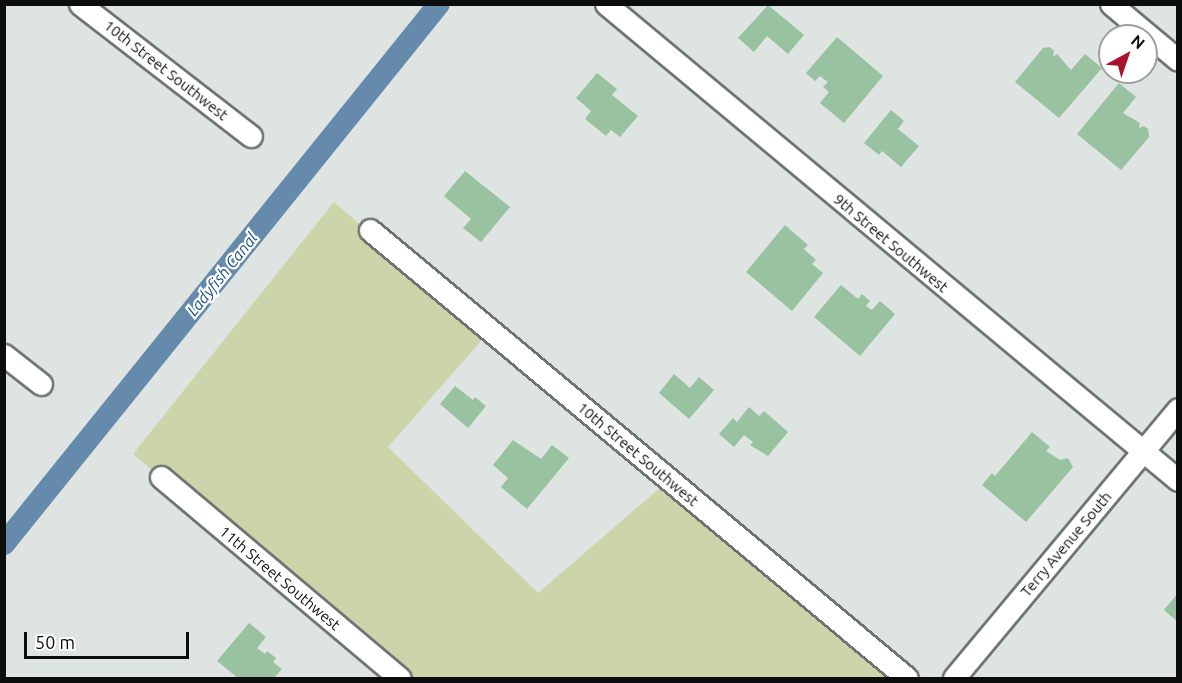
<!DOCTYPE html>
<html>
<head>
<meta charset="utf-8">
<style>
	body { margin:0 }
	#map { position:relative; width:1182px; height:683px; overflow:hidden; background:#dde4e2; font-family:Ubuntu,sans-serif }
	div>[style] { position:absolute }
	.green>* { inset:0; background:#ccd5a9 }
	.canal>* { height:22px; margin:-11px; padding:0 11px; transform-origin:11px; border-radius:11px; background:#668aab }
	.building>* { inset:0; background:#99c2a0 }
	.roads { filter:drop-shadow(2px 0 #707574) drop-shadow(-2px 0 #707574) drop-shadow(0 2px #707574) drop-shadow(0 -2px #707574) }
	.minor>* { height:21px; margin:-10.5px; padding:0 10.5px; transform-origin:10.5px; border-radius:10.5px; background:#fff }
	span { translate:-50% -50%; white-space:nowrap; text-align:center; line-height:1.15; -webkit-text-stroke:4.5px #fff; paint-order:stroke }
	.street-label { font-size:15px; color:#0c0e0d }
	.water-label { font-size:16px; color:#18517e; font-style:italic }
	.frame { position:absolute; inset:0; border:6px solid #0c0e0d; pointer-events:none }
	.north { position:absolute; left:1098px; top:24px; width:60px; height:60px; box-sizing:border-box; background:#fff; border:2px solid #9e9f9e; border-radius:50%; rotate:40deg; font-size:16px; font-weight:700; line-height:24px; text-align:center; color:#0c0e0d }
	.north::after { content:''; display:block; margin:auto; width:21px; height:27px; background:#a9112c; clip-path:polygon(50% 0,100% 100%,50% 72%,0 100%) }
	.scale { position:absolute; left:24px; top:632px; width:165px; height:27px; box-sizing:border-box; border:3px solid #0c0e0d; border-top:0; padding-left:8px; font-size:18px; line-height:21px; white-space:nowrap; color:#0c0e0d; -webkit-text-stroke:4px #fff; paint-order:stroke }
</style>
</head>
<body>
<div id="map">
	<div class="green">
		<i style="clip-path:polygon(334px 202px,487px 334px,388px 447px,538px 593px,676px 474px,905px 678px,395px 678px,133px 454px)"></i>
	</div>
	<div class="canal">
		<i style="left:4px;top:544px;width:693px;rotate:-51.15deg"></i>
	</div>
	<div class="building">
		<i style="clip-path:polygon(768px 5px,804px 35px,788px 54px,767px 36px,754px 52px,738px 38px)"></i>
		<i style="clip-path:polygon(837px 37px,883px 76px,844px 123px,820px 103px,829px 92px,823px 87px,828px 82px,820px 76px,815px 81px,806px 73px)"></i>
		<i style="clip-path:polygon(1050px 47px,1054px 51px,1053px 57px,1057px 54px,1071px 70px,1085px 54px,1102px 68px,1059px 118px,1015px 82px,1043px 48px)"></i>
		<i style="clip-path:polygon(597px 73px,617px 89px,612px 95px,638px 116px,620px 137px,611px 130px,606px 136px,585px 119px,591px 111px,576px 98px)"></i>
		<i style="clip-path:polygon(1119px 83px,1136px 97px,1123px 113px,1140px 123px,1139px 128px,1144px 126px,1148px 129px,1149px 137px,1121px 170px,1077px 134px)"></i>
		<i style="clip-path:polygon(891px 110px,904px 121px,898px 129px,919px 146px,901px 167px,882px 151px,879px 155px,864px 143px)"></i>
		<i style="clip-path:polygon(465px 171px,510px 207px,481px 242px,463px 228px,471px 219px,444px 196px)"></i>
		<i style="clip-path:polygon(785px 225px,808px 245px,804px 249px,816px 260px,812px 264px,823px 273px,792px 311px,746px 272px)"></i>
		<i style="clip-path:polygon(841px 285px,858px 299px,862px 294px,870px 301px,866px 306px,872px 310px,880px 301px,895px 314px,860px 356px,814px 317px)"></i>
		<i style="clip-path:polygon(674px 374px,690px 388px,699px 377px,714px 390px,689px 419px,659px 393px)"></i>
		<i style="clip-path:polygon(455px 386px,473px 400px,475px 397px,486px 406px,468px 428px,440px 404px)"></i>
		<i style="clip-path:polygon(749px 407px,759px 416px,764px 411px,788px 432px,768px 456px,750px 445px,753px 442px,744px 435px,734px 447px,719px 434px,733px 418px,737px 422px)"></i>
		<i style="clip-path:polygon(1032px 432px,1050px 447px,1046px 451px,1060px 460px,1068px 458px,1073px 467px,1026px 522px,982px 485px,992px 473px,995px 476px)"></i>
		<i style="clip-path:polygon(513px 440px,541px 459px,552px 445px,569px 458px,527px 509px,501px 487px,508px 478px,493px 465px)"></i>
		<i style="clip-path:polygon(1178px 593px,1178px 622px,1164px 610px)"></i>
		<i style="clip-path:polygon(249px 623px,266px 637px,257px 648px,265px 654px,267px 651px,276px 658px,273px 662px,282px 669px,274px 678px,238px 678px,217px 661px)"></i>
	</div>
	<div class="roads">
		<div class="minor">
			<i style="left:80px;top:4px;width:216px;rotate:37.7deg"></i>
			<i style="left:606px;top:4px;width:744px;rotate:39.77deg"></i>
			<i style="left:1111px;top:4px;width:87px;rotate:39.9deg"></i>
			<i style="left:370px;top:230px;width:699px;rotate:39.84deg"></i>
			<i style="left:4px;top:355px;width:47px;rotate:38.1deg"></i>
			<i style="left:161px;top:477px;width:312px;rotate:40.1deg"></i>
			<i style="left:954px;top:678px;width:350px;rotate:-50.2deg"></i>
		</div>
	</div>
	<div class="street-label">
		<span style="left:166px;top:70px;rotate:38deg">10th Street Southwest</span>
		<span style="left:891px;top:243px;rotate:40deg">9th Street Southwest</span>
		<span style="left:638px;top:454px;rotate:40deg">10th Street Southwest</span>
		<span style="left:1066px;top:544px;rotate:-50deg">Terry Avenue South</span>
		<span style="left:280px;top:578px;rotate:40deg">11th Street Southwest</span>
	</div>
	<div class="water-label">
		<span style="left:222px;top:274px;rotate:-51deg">Ladyfish Canal</span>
	</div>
	<div class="frame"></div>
	<div class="north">N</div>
	<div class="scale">50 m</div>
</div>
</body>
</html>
